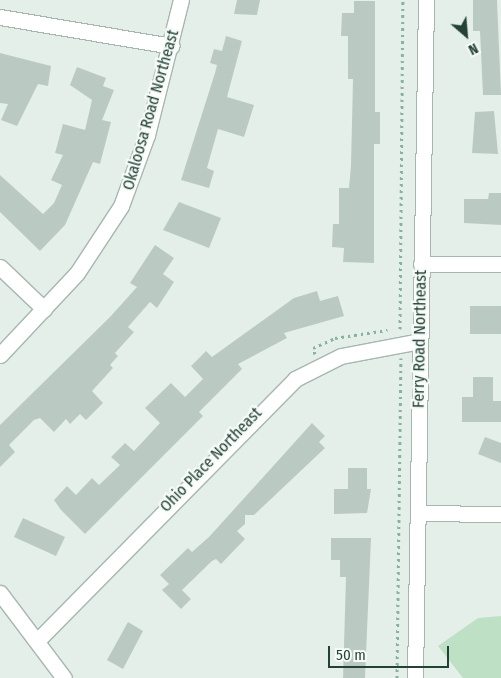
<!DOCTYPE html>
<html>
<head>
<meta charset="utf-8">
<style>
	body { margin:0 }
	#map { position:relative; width:501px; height:678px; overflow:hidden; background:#e5efe9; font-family:"Fira Sans Condensed",sans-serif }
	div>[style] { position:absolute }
	.green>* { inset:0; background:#bee0c4 }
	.building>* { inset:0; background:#bacac2 }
	.path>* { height:3px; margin-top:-1.5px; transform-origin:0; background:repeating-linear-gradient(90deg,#85b3a0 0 2.5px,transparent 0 6.5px) }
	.roads { filter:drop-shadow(1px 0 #a7b7b0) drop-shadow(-1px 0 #a7b7b0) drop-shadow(0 1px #a7b7b0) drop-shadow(0 -1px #a7b7b0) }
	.minor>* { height:15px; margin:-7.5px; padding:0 7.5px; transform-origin:7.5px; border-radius:7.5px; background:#fff }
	span { translate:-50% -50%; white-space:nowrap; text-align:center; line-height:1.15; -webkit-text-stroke:4.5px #f6fbf8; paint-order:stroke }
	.street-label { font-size:16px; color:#234136 }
	.north { position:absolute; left:441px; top:10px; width:50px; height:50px; -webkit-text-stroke:4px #f6fbf8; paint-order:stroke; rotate:153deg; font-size:14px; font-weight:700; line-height:20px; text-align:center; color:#234136 }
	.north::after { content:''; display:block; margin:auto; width:18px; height:22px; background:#234136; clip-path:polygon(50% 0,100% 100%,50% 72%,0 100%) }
	.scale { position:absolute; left:328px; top:646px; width:121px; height:22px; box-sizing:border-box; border:2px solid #234136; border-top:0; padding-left:6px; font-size:15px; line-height:18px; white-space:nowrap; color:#234136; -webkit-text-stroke:4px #f6fbf8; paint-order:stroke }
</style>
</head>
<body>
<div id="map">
	<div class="green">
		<i style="clip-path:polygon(501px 616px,501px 678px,463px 678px,438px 646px,478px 618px)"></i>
	</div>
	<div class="building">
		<i style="clip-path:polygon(237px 0,260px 0,257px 15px,234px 14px)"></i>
		<i style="clip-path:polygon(473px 0,497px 0,501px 95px,483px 95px,480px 31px,473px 31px)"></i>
		<i style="clip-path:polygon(354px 1px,375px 1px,375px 112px,380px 112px,380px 144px,374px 144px,374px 263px,343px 262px,344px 248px,332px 247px,333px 224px,339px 224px,339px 188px,349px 188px,351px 165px,353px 79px,348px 79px,348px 36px,341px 36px,342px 13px,354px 13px)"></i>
		<i style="clip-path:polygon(226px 36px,242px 41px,227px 97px,254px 105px,244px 137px,218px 129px,207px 168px,214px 171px,209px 188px,181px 180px,215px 73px,217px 65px,210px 63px,214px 49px,222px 51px)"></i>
		<i style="clip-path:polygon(0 53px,51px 66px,48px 86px,38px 84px,17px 126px,1px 120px,8px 104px,0 103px)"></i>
		<i style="clip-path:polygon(77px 67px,106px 78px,103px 86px,114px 90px,102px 120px,111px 122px,100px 164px,93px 162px,65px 225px,40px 251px,0 212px,0 175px,43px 214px,54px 203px,62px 185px,51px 180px,63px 155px,55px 153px,63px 124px,85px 130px,92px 100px,70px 85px)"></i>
		<i style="clip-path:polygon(494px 111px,498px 154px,472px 153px,475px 112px)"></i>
		<i style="clip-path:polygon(489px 193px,501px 193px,501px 225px,464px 223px,464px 199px,488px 199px)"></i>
		<i style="clip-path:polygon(179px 202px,221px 218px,209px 248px,163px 230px)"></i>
		<i style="clip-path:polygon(155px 245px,174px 258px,163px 274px,174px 282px,157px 308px,150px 302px,128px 327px,134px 332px,115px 353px,118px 356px,110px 365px,113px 368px,92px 391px,103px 403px,86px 420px,80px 414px,70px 424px,66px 419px,54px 432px,40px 418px,34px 420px,9px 445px,15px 452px,0 467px,0 425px,110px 317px,137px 287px,130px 283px)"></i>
		<i style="clip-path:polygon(317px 291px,320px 301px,338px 296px,344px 316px,284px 333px,287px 338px,238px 364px,242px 369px,199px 412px,203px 416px,85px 534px,61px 510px,54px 500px,67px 486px,76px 495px,92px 478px,99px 485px,120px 465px,111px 457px,125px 443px,134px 451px,160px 423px,145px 408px,171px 383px,185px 397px,203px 379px,191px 366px,206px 351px,212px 357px,294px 298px)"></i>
		<i style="clip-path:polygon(470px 306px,501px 306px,501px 334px,470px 334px)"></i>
		<i style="clip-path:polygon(473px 377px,493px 377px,493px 401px,501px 401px,501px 422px,462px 422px,462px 397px,473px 397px)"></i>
		<i style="clip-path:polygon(312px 423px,325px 436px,319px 442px,325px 448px,254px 515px,245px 515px,245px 524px,237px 531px,245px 539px,221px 564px,216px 559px,212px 561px,182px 590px,191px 599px,181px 609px,162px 590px,169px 584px,160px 575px,188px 548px,192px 552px,209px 537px)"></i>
		<i style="clip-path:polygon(485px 437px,501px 443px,501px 463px,478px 454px)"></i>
		<i style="clip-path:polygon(348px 468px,367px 468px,367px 489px,371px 489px,367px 513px,334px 514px,334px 489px,348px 489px)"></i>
		<i style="clip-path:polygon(23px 518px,65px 537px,56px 556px,14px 537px)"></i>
		<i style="clip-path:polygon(331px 538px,371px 538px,365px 678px,343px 678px,346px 577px,340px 577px,340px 560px,331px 560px)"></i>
		<i style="clip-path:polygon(128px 622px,143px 631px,123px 669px,107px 660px)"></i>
	</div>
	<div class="path">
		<i style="left:400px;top:329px;width:329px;rotate:-89.5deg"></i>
		<i style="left:315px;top:354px;width:6px;rotate:-108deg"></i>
		<i style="left:313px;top:348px;width:24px;rotate:-24deg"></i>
		<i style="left:335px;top:338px;width:53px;rotate:-8.7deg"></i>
		<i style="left:397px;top:678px;width:320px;rotate:-89.3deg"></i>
	</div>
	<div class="roads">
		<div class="minor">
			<i style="left:0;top:17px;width:174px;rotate:9.6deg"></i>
			<i style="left:421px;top:264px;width:80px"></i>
			<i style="left:0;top:267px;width:61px;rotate:43.7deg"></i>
			<i style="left:0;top:355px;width:112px;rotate:-46.8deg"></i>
			<i style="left:77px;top:273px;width:80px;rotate:-56.7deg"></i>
			<i style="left:121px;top:206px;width:76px;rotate:-69.9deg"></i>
			<i style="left:147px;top:135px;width:139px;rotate:-75.9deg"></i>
			<i style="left:418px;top:513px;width:83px;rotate:0.7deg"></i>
			<i style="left:0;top:593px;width:106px;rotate:53deg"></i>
			<i style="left:38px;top:640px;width:366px;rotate:-45.4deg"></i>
			<i style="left:295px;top:379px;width:51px;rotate:-26.6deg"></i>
			<i style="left:341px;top:356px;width:80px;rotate:-10.8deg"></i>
			<i style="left:415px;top:678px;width:678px;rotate:-89.07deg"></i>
		</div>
	</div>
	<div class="street-label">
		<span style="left:151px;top:110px;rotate:-74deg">Okaloosa Road Northeast</span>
		<span style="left:420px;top:339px;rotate:-89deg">Ferry Road Northeast</span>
		<span style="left:211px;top:460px;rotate:-46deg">Ohio Place Northeast</span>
	</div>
	<div class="north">N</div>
	<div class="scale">50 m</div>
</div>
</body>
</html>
